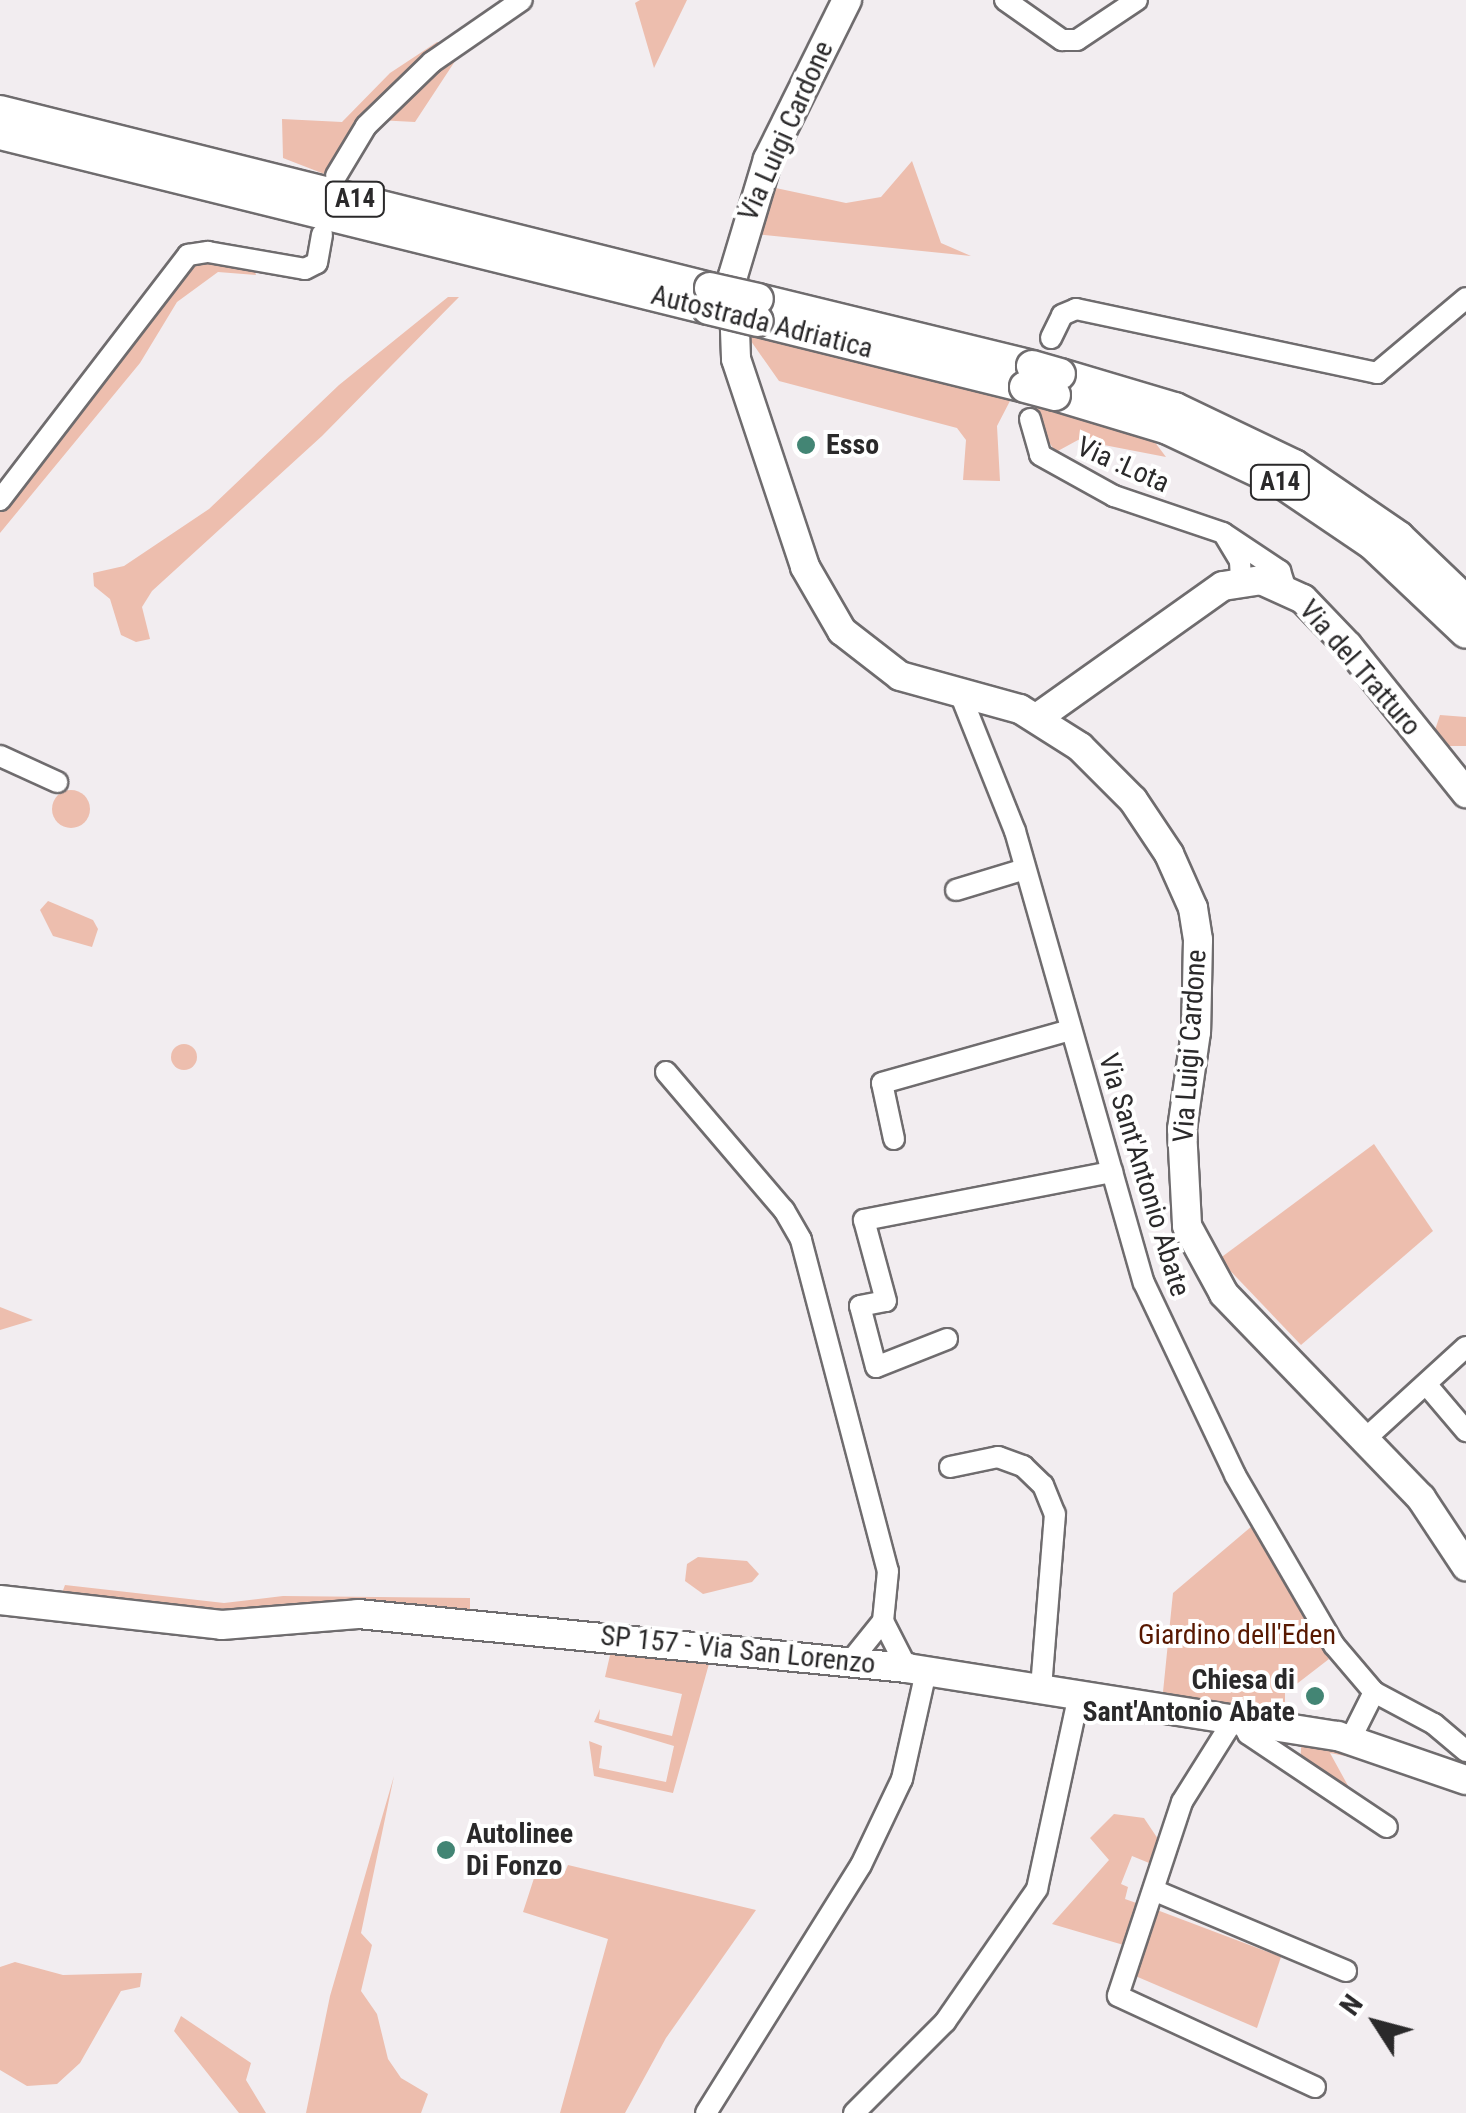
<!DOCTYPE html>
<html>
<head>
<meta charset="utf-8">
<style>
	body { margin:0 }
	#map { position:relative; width:1466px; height:2113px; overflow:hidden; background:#f2edf0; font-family:"Roboto Condensed",sans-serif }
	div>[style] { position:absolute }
	.green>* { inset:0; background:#edbeae }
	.round { border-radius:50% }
	.roads { filter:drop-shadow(2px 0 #6f6c6e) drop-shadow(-2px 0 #6f6c6e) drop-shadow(0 2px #6f6c6e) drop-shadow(0 -2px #6f6c6e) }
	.minor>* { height:20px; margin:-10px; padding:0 10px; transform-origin:10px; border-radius:10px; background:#fff }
	.major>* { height:28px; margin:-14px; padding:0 14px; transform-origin:14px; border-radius:14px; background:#fff }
	.highway>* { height:30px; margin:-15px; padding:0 15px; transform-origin:15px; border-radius:15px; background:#fff }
	.bridges { filter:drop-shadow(2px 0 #6f6c6e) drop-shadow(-2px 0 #6f6c6e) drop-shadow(0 2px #6f6c6e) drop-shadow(0 -2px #6f6c6e) }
	.highway-bridge>* { height:30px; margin:-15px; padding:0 15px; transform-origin:15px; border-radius:15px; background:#fff }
	.dots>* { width:28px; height:28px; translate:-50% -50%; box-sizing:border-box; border:5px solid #fff; border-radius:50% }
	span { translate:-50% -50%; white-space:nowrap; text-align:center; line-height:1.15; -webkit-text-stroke:8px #fff; paint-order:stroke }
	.shield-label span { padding:2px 8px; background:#fff; border:2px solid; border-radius:8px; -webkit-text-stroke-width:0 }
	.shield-label { font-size:25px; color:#2a292a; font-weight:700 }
	.street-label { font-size:28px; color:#2a292a }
	.poi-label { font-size:28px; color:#2a292a; font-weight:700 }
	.left { translate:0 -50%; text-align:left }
	.right { translate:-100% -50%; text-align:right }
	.park-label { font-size:28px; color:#581800 }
	.north { position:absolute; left:1326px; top:1973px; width:100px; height:100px; -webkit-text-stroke:8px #fff; paint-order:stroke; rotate:306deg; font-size:28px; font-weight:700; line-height:40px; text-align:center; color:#2a292a }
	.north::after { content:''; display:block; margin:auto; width:35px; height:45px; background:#2a292a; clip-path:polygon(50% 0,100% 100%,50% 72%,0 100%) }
</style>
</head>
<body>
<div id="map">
	<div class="green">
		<i style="clip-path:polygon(640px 0,687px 0,654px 68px,635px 3px)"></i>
		<i style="clip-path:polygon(437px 42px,463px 49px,415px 122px,377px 120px,332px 177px,283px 158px,282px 119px,342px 122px,390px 73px)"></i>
		<i style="clip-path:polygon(912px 161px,941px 243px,971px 256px,754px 234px,771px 187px,846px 203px,881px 197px)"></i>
		<i style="clip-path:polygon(206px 255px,253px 266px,256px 275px,218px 272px,177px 302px,140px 363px,0 533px,0 508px,173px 277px)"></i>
		<i style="clip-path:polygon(448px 297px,459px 297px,322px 436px,152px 591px,142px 607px,150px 639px,136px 642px,121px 635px,110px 599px,94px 586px,93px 573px,124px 566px,209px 509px,339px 385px)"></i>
		<i style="clip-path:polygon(746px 334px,1011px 399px,997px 426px,1000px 481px,963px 480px,966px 440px,957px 428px,779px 381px)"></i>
		<i style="clip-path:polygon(1035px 407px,1154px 441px,1166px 457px,1078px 440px,1056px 452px,1034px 422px)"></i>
		<i style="clip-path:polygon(1440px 715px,1466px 717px,1466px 746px,1447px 746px,1434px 733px)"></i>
		<i class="round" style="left:52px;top:790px;width:38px;height:38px"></i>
		<i style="clip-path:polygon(48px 901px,93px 920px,98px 929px,92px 947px,53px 936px,40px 910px)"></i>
		<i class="round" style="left:171px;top:1044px;width:26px;height:26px"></i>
		<i style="clip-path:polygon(1374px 1144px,1433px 1231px,1301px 1345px,1219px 1259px)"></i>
		<i style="clip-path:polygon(0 1307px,33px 1320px,0 1330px)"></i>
		<i style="clip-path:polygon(1252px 1526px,1329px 1659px,1285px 1693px,1285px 1715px,1163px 1692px,1173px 1593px)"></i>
		<i style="clip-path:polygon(698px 1557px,747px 1561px,759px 1574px,752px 1582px,703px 1594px,685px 1581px,687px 1564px)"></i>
		<i style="clip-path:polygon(65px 1585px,224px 1603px,283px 1596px,470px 1598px,470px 1610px,357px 1602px,237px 1610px,62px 1593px)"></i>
		<i style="clip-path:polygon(613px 1642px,712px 1653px,673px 1793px,594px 1776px,589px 1741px,602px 1746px,599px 1768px,666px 1782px,674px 1746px,594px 1722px,600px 1709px,599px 1719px,672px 1736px,682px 1694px,605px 1677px)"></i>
		<i style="clip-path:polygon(1302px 1735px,1371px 1761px,1330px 1753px,1352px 1793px,1300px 1764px)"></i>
		<i style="clip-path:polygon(394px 1776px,361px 1933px,372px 1945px,361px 1991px,377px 2014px,388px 2059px,401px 2078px,428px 2094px,421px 2113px,306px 2113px,330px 1996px)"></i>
		<i style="clip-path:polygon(1114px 1814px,1144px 1818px,1160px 1842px,1154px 1865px,1132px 1856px,1121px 1884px,1128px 1887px,1125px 1899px,1142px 1905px,1127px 1946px,1052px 1924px,1109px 1860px,1090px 1838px)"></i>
		<i style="clip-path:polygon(568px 1865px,756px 1910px,666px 2038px,625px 2113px,560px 2113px,608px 1939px,523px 1912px,537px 1869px,564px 1874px)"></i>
		<i style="clip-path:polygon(1157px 1910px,1281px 1957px,1257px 2028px,1133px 1975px)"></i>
		<i style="clip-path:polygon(15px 1962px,63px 1975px,142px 1973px,140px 1987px,121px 1991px,80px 2063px,57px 2084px,27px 2086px,0 2070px,0 1967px)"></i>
		<i style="clip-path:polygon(181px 2016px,251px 2063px,246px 2080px,266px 2113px,239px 2113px,174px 2031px)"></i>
	</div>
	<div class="roads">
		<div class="minor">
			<i style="left:1005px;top:0;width:70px;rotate:35.1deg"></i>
			<i style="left:1062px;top:40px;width:15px"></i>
			<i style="left:1077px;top:40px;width:72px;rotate:-33.7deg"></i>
			<i style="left:336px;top:176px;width:58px;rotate:-59deg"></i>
			<i style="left:366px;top:126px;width:92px;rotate:-44.1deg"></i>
			<i style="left:432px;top:62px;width:109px;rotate:-34.6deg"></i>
			<i style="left:1051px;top:338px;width:25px;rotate:-64deg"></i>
			<i style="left:1062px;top:315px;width:15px;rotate:-23deg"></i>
			<i style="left:1076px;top:309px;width:308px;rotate:12deg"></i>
			<i style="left:1377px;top:373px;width:116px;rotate:-40.1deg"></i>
			<i style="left:1030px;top:419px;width:37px;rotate:74deg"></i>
			<i style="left:1040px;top:455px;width:85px;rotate:29deg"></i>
			<i style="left:1114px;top:496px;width:115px;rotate:18.7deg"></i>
			<i style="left:1223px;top:533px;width:69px;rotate:33.7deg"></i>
			<i style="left:1280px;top:571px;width:16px;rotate:72deg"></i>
			<i style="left:0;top:500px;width:309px;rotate:-52.5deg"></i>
			<i style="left:188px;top:255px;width:20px;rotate:-9deg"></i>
			<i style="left:208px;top:252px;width:98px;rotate:9.9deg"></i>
			<i style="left:305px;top:269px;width:13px;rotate:-27deg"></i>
			<i style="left:317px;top:263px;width:29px;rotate:-80deg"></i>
			<i style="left:1224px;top:534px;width:31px;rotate:59deg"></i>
			<i style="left:1240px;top:561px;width:19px;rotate:87deg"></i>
			<i style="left:961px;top:696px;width:145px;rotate:68.2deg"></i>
			<i style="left:1015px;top:831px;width:470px;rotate:74.1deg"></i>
			<i style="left:1144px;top:1283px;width:212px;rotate:64.6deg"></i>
			<i style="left:1235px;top:1475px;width:197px;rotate:59.8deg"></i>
			<i style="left:1334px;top:1645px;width:62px;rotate:49.6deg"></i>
			<i style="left:1374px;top:1692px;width:68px;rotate:28.1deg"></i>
			<i style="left:1434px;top:1724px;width:42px;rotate:40.2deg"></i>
			<i style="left:0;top:756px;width:63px;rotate:24.5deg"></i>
			<i style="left:956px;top:890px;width:72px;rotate:-16.9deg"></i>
			<i style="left:666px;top:1072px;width:182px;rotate:49.5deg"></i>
			<i style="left:784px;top:1210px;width:34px;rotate:60deg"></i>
			<i style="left:801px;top:1240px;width:342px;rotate:75.3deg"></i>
			<i style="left:888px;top:1571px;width:50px;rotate:95.7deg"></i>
			<i style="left:883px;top:1621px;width:53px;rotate:62.9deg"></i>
			<i style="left:894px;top:1139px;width:57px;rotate:-102.1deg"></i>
			<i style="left:882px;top:1083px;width:196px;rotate:-15.7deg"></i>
			<i style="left:947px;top:1339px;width:76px;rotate:158.5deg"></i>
			<i style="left:876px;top:1367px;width:63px;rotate:-104.7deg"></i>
			<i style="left:860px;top:1306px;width:26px;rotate:-11deg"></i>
			<i style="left:886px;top:1301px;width:84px;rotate:-105.2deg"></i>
			<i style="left:864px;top:1220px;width:253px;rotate:-11deg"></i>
			<i style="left:1426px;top:1384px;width:62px;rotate:49.6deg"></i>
			<i style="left:1364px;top:1440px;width:138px;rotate:-42.4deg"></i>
			<i style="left:950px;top:1467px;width:49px;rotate:-11.8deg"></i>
			<i style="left:998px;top:1457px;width:27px;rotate:20deg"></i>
			<i style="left:1023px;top:1466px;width:28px;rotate:44deg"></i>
			<i style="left:1043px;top:1485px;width:31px;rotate:68deg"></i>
			<i style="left:1055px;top:1514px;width:175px;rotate:94.6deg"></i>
			<i style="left:850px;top:1662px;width:53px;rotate:-51.2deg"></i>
			<i style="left:1234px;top:1719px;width:98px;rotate:122.1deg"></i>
			<i style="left:1182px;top:1802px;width:204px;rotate:108.3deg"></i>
			<i style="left:1118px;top:1996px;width:217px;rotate:24.8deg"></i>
			<i style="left:1240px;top:1720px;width:16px;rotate:60deg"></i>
			<i style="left:1248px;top:1734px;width:167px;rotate:33.8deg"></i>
			<i style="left:1350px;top:1740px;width:54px;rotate:-63.4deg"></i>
			<i style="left:1158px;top:1892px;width:204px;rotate:22.8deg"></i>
			<i style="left:706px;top:2113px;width:292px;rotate:-58deg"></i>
			<i style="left:861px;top:1865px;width:95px;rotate:-64.5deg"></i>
			<i style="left:902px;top:1779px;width:110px;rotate:-77.4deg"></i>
			<i style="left:854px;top:2113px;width:129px;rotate:-45deg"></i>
			<i style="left:945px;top:2022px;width:162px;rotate:-55.3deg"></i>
			<i style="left:1037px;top:1889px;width:199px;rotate:-77.8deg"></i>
		</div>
		<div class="major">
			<i style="left:847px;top:0;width:178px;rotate:116.4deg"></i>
			<i style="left:768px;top:159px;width:122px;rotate:106.7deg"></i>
			<i style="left:733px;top:276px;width:83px;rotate:87.9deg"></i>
			<i style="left:736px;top:359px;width:219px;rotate:71.6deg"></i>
			<i style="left:805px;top:567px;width:74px;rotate:60deg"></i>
			<i style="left:842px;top:631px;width:73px;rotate:37.8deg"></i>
			<i style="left:900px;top:676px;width:124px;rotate:15.4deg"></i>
			<i style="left:1020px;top:709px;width:71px;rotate:32.3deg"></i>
			<i style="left:1080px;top:747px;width:75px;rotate:45deg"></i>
			<i style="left:1133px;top:800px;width:65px;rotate:56.3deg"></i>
			<i style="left:1169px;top:854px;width:59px;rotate:66deg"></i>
			<i style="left:1193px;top:908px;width:32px;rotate:81deg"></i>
			<i style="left:1198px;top:940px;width:92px;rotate:91.2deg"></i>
			<i style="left:1196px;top:1032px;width:98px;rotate:98.2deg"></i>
			<i style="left:1182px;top:1129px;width:97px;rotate:87deg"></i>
			<i style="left:1187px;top:1226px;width:77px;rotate:61.4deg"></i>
			<i style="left:1224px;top:1294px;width:284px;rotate:46deg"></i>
			<i style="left:1421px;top:1498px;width:82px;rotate:56.5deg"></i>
			<i style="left:1037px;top:718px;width:228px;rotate:-35.4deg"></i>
			<i style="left:1223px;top:586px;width:38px;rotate:-9deg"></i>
			<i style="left:1261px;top:580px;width:46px;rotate:24.3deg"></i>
			<i style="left:1303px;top:599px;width:65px;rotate:46.2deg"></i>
			<i style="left:1348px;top:646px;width:189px;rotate:51.2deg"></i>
			<i style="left:0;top:1600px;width:223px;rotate:6.4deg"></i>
			<i style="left:222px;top:1625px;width:136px;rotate:-4.6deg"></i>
			<i style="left:358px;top:1614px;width:552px;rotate:5.62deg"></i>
			<i style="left:907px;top:1668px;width:436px;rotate:9deg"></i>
			<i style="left:1338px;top:1736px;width:135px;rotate:19deg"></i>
		</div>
		<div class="highway">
			<i style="left:0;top:111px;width:732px;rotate:14deg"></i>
			<i style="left:0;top:134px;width:729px;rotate:13.88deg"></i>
			<i style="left:758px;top:299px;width:282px;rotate:13.7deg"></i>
			<i style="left:758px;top:321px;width:275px;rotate:13.9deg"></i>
			<i style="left:1060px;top:374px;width:120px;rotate:16.5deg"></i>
			<i style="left:1175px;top:408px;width:132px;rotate:25.6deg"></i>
			<i style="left:1294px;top:465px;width:127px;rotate:34.4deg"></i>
			<i style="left:1399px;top:537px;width:93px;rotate:43.7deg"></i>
			<i style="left:1055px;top:395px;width:118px;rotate:16.7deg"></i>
			<i style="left:1168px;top:429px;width:126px;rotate:25.3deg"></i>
			<i style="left:1282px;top:483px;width:109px;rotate:34.1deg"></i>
			<i style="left:1372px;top:544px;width:129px;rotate:43.4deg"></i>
		</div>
	</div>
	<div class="bridges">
		<div class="highway-bridge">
			<i style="left:710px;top:288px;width:49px;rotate:12.9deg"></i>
			<i style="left:708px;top:309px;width:51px;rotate:13.5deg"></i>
			<i style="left:1032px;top:366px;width:29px;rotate:16deg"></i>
			<i style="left:1025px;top:387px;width:31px;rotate:15deg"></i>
		</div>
	</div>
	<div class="dots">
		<i style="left:806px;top:445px;background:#438574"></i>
		<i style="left:1315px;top:1696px;background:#438574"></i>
		<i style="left:446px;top:1850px;background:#438574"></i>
	</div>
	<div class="shield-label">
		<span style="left:355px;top:199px">A14</span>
		<span style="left:1280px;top:482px">A14</span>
	</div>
	<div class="street-label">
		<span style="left:786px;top:131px;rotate:-66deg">Via Luigi Cardone</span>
		<span style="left:762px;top:322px;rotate:14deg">Autostrada Adriatica</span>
		<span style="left:1123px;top:465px;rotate:24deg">Via :Lota</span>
		<span style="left:1360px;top:668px;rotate:49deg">Via del Tratturo</span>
		<span style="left:1190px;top:1046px;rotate:-86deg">Via Luigi Cardone</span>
		<span style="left:1144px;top:1175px;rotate:73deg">Via Sant'Antonio Abate</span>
		<span style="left:738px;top:1650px;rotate:6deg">SP 157 - Via San Lorenzo</span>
	</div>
	<div class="poi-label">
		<span class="left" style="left:826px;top:445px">Esso</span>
		<span class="right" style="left:1295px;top:1696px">Chiesa di<br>Sant'Antonio Abate</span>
		<span class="left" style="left:466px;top:1850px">Autolinee<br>Di Fonzo</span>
	</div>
	<div class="park-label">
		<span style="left:1237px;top:1635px">Giardino dell'Eden</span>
	</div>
	<div class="north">N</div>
</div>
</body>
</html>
